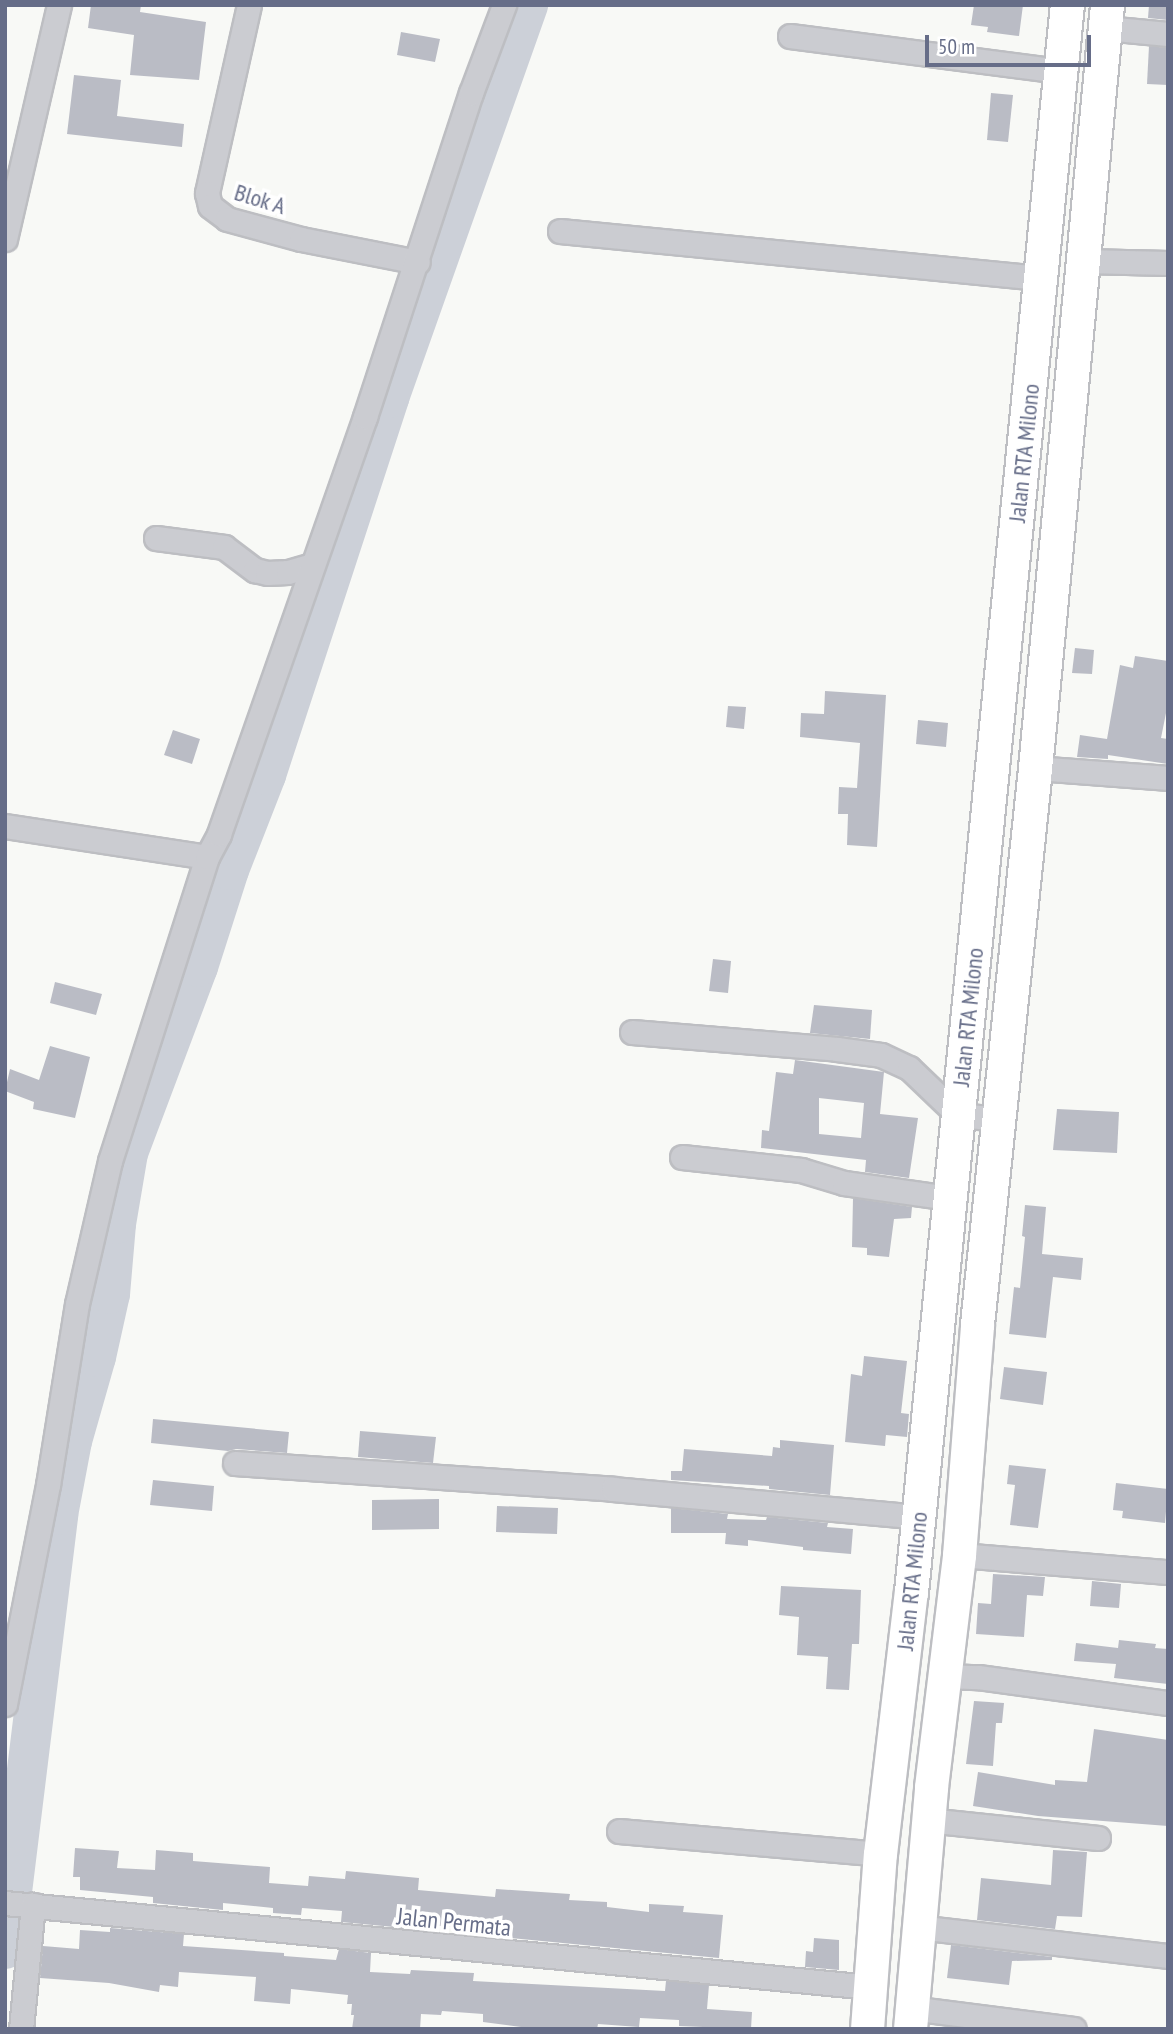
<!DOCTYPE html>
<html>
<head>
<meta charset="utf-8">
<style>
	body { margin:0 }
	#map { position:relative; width:1173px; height:2034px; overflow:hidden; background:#f8f9f6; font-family:"PT Sans Narrow",sans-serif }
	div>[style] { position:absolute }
	.river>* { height:40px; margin:-20px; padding:0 20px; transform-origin:20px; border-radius:20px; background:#ccd0d8 }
	.building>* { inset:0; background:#babcc5 }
	.roads { filter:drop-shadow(2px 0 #bdbec2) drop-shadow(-2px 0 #bdbec2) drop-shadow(0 2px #bdbec2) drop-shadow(0 -2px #bdbec2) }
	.minor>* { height:23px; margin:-11.5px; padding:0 11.5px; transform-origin:11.5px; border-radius:11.5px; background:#cbccd1 }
	.highway>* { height:33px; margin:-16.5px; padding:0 16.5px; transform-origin:16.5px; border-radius:16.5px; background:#fff }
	span { translate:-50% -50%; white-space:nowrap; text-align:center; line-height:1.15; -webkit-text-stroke:7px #fff; paint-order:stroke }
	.street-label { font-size:24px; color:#666d88 }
	.frame { position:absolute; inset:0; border:7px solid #666d88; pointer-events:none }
	.scale { position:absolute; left:925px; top:35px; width:166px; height:32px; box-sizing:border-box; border:4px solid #666d88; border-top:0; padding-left:9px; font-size:21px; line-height:24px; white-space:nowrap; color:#666d88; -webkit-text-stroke:5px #fff; paint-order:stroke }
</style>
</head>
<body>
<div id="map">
	<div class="river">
		<i style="left:5px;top:1949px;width:437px;rotate:-83deg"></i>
		<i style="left:58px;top:1515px;width:75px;rotate:-79.3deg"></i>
		<i style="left:72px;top:1441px;width:87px;rotate:-74.1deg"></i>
		<i style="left:96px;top:1357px;width:65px;rotate:-77.5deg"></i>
		<i style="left:110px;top:1294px;width:70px;rotate:-85.1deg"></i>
		<i style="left:116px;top:1224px;width:72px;rotate:-80.4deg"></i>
		<i style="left:128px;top:1153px;width:199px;rotate:-69.4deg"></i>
		<i style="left:198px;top:967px;width:102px;rotate:-72.3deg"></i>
		<i style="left:229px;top:870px;width:102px;rotate:-68.7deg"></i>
		<i style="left:266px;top:775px;width:397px;rotate:-71.9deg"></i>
		<i style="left:389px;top:398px;width:417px;rotate:-70.5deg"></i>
	</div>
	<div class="building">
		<i style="clip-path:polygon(91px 5px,141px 5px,140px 12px,206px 22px,199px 80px,130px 75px,134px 35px,88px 28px)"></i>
		<i style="clip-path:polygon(974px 5px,1023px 5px,1019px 36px,987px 32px,988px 27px,971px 25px)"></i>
		<i style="clip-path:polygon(1149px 5px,1168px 5px,1168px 20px,1148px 18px)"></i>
		<i style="clip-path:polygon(401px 32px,440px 39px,435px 62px,397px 55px)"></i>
		<i style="clip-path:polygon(1149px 46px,1168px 48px,1168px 85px,1147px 84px)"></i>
		<i style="clip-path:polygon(74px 75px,121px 80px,117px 116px,184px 124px,182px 147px,67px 134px)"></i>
		<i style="clip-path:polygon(991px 93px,1013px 95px,1008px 142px,987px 140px)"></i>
		<i style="clip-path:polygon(1075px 648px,1094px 650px,1092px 674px,1072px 673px)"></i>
		<i style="clip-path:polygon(1135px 656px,1168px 661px,1168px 703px,1161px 738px,1168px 739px,1168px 764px,1108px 755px,1108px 759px,1077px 757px,1080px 735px,1107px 739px,1120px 665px,1133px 668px)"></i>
		<i style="clip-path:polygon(825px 691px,886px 695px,877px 847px,847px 845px,848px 814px,838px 814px,839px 787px,857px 788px,860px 743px,800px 737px,801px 713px,824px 714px)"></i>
		<i style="clip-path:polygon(728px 706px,746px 707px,744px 729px,726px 727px)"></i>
		<i style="clip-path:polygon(918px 720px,948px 723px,946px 747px,916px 744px)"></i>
		<i style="clip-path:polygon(173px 730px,200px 739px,192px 764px,164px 755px)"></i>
		<i style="clip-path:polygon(713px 959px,731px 961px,728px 993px,709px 991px)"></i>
		<i style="clip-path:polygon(55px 982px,102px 994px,96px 1015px,50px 1003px)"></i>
		<i style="clip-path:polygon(814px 1005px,872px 1010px,870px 1039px,810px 1033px)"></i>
		<i style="clip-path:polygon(50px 1046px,90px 1057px,75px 1118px,33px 1109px,34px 1102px,5px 1091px,10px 1069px,39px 1080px)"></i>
		<i style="clip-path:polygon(evenodd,795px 1060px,884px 1072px,880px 1114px,918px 1118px,909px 1178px,865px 1172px,866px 1160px,761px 1148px,762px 1130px,769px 1131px,776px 1072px,793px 1074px,795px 1060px,819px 1098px,864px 1103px,861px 1138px,819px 1134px,819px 1098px)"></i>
		<i style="clip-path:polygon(1057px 1109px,1119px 1112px,1117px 1153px,1053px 1150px)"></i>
		<i style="clip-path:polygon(853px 1198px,912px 1207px,911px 1218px,894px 1219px,889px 1257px,867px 1255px,867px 1248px,852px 1247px)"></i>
		<i style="clip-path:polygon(1025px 1205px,1046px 1207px,1042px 1254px,1083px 1258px,1081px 1280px,1053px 1277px,1046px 1338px,1009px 1334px,1014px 1287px,1020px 1288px,1025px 1237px,1022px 1236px)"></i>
		<i style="clip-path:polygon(864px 1356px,907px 1361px,901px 1413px,909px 1414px,907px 1437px,886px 1435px,885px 1446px,845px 1442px,851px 1374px,862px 1376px)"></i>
		<i style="clip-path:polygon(1004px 1367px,1047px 1372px,1043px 1405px,1000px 1399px)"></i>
		<i style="clip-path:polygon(153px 1419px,289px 1432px,287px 1453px,236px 1449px,228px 1451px,151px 1443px)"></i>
		<i style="clip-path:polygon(360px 1431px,436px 1437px,433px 1463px,358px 1457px)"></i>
		<i style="clip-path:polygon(780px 1440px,834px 1445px,830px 1495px,769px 1489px,769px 1486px,671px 1480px,671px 1471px,682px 1471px,684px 1449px,772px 1456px,773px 1447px,780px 1448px)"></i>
		<i style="clip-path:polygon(1009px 1465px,1046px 1469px,1038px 1528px,1010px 1525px,1015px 1485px,1007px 1484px)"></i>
		<i style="clip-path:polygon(153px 1480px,214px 1486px,212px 1511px,150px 1505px)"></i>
		<i style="clip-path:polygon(1116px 1483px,1168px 1489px,1165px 1523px,1122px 1518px,1123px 1511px,1113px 1510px)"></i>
		<i style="clip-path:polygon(439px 1499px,439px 1529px,372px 1530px,372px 1500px)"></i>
		<i style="clip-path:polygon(497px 1506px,558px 1508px,557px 1534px,496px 1532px)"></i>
		<i style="clip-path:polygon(671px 1508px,728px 1514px,727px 1519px,766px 1520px,767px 1517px,828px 1523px,827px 1527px,853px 1529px,851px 1554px,803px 1550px,803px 1547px,748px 1540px,748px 1546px,725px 1544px,726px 1533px,671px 1533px)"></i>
		<i style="clip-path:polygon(993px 1574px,1045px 1577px,1043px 1596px,1027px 1595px,1024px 1637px,976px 1634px,978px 1603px,991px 1604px)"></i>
		<i style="clip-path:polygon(1092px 1581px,1121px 1584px,1119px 1608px,1090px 1606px)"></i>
		<i style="clip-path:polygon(781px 1586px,861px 1590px,859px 1644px,852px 1644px,849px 1690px,826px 1689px,828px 1657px,797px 1655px,799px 1617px,779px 1615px)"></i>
		<i style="clip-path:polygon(1119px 1640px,1156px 1644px,1155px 1648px,1168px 1649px,1168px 1684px,1114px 1678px,1116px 1664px,1074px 1661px,1076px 1643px,1118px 1648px)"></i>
		<i style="clip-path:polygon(974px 1701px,1004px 1703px,1002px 1723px,996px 1723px,993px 1766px,966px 1764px)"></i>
		<i style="clip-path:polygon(1094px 1729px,1168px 1740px,1168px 1826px,1038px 1816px,973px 1806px,978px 1772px,1055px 1785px,1055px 1780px,1087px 1782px)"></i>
		<i style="clip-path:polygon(75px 1848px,119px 1851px,117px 1868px,155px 1870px,156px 1850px,193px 1853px,193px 1861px,270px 1867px,269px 1883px,308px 1886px,309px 1876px,345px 1879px,346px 1871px,419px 1878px,418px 1890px,495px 1897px,496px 1889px,570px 1894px,569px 1900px,607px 1902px,607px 1907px,649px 1912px,649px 1904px,684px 1906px,683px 1912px,723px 1915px,719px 1958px,491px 1936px,492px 1930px,415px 1924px,415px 1929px,341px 1922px,342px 1911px,302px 1908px,301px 1915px,273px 1913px,273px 1908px,223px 1903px,223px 1910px,153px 1903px,153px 1897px,80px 1890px,80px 1877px,73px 1877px)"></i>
		<i style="clip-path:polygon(1053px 1850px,1087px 1852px,1082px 1917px,1057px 1916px,1055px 1929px,977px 1920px,981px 1878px,1051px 1885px)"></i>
		<i style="clip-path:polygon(110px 1928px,184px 1934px,183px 1946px,284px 1953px,284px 1956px,336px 1960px,339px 1949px,371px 1953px,370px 1972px,410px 1974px,411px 1970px,451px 1972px,474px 1973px,473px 1981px,665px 1991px,666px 1981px,709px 1985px,707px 2009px,752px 2012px,751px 2029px,679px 2026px,679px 2020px,640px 2018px,639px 2027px,598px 2024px,597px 2029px,521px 2027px,483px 2022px,483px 2014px,442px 2011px,441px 2015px,421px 2014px,420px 2029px,352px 2029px,354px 2015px,351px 2015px,352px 2004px,347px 2004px,348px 1995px,291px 1989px,290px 2004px,254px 2001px,256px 1977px,179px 1972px,178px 1987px,160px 1985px,159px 1992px,109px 1983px,40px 1978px,43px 1946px,79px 1949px,80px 1930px,110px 1932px)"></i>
		<i style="clip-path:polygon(814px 1938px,839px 1940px,839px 1970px,805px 1967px,806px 1951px,813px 1952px)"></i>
		<i style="clip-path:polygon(951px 1945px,1052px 1957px,1052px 1960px,1012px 1961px,1009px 1985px,947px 1978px)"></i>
	</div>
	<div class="roads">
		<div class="minor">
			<i style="left:249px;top:5px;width:193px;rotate:102.6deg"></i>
			<i style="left:207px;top:193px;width:13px;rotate:77deg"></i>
			<i style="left:210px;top:206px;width:21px;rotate:37deg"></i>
			<i style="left:227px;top:219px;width:77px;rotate:15.1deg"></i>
			<i style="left:301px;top:239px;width:119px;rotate:11.1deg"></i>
			<i style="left:1105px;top:28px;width:63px;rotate:5.4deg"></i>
			<i style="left:790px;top:36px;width:273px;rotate:7.4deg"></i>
			<i style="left:560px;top:231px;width:482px;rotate:5.6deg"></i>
			<i style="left:5px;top:239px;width:240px;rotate:-77deg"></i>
			<i style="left:1084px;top:261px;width:84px;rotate:1.4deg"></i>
			<i style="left:156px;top:538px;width:69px;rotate:7.5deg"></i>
			<i style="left:224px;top:547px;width:39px;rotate:37deg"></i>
			<i style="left:255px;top:570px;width:12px;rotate:14deg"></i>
			<i style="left:267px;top:573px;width:21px;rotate:-3deg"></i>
			<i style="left:288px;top:572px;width:25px;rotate:-16deg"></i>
			<i style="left:1035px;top:768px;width:133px;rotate:4.3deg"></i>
			<i style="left:5px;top:826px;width:204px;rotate:8.7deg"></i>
			<i style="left:632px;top:1032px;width:206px;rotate:4.7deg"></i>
			<i style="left:837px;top:1049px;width:44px;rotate:7.8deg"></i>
			<i style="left:881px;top:1055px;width:31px;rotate:25deg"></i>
			<i style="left:909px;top:1068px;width:68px;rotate:43.8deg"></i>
			<i style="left:958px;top:1115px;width:42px;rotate:5.4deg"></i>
			<i style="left:682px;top:1157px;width:120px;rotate:6.2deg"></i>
			<i style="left:801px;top:1170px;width:45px;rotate:16.8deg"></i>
			<i style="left:844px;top:1183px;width:107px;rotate:8.1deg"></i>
			<i style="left:235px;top:1463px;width:379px;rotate:3.9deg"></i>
			<i style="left:613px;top:1489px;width:307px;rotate:5.2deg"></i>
			<i style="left:959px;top:1555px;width:210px;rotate:4.7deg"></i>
			<i style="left:944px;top:1676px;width:34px;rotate:2deg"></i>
			<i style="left:978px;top:1677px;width:192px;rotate:7.8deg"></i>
			<i style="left:5px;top:1704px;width:223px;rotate:-78.9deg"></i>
			<i style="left:48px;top:1485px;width:183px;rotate:-80.9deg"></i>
			<i style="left:77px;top:1304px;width:147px;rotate:-77deg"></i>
			<i style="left:110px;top:1161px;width:319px;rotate:-72.3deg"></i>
			<i style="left:207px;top:857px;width:26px;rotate:-62deg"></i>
			<i style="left:219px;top:834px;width:442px;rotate:-70.7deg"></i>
			<i style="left:365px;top:417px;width:341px;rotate:-71.9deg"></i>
			<i style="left:471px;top:93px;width:94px;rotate:-69.4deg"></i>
			<i style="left:927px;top:1820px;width:172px;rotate:6deg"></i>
			<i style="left:619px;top:1831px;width:262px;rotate:5deg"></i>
			<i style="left:5px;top:1903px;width:869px;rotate:5.55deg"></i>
			<i style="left:917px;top:1927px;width:253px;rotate:6.6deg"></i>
			<i style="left:911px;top:2008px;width:164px;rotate:7.3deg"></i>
			<i style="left:21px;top:2029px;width:125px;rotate:-84.5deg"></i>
		</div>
		<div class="highway">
			<i style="left:867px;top:2029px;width:175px;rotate:-85.8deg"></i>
			<i style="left:880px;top:1854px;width:264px;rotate:-83.3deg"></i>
			<i style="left:911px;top:1592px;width:1595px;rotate:-84.39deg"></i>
			<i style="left:910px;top:2029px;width:243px;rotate:-85deg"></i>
			<i style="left:931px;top:1787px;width:234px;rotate:-83.1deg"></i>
			<i style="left:959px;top:1555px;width:232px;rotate:-85.5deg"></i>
			<i style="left:977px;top:1324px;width:559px;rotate:-84.04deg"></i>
			<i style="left:1035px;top:768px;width:766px;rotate:-84.61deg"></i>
		</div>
	</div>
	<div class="street-label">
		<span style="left:260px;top:199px;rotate:17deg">Blok A</span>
		<span style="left:1024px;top:453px;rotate:-84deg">Jalan RTA Milono</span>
		<span style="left:968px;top:1017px;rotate:-84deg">Jalan RTA Milono</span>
		<span style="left:912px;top:1581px;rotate:-84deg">Jalan RTA Milono</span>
		<span style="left:454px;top:1922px;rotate:6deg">Jalan Permata</span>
	</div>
	<div class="frame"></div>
	<div class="scale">50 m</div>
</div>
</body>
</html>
